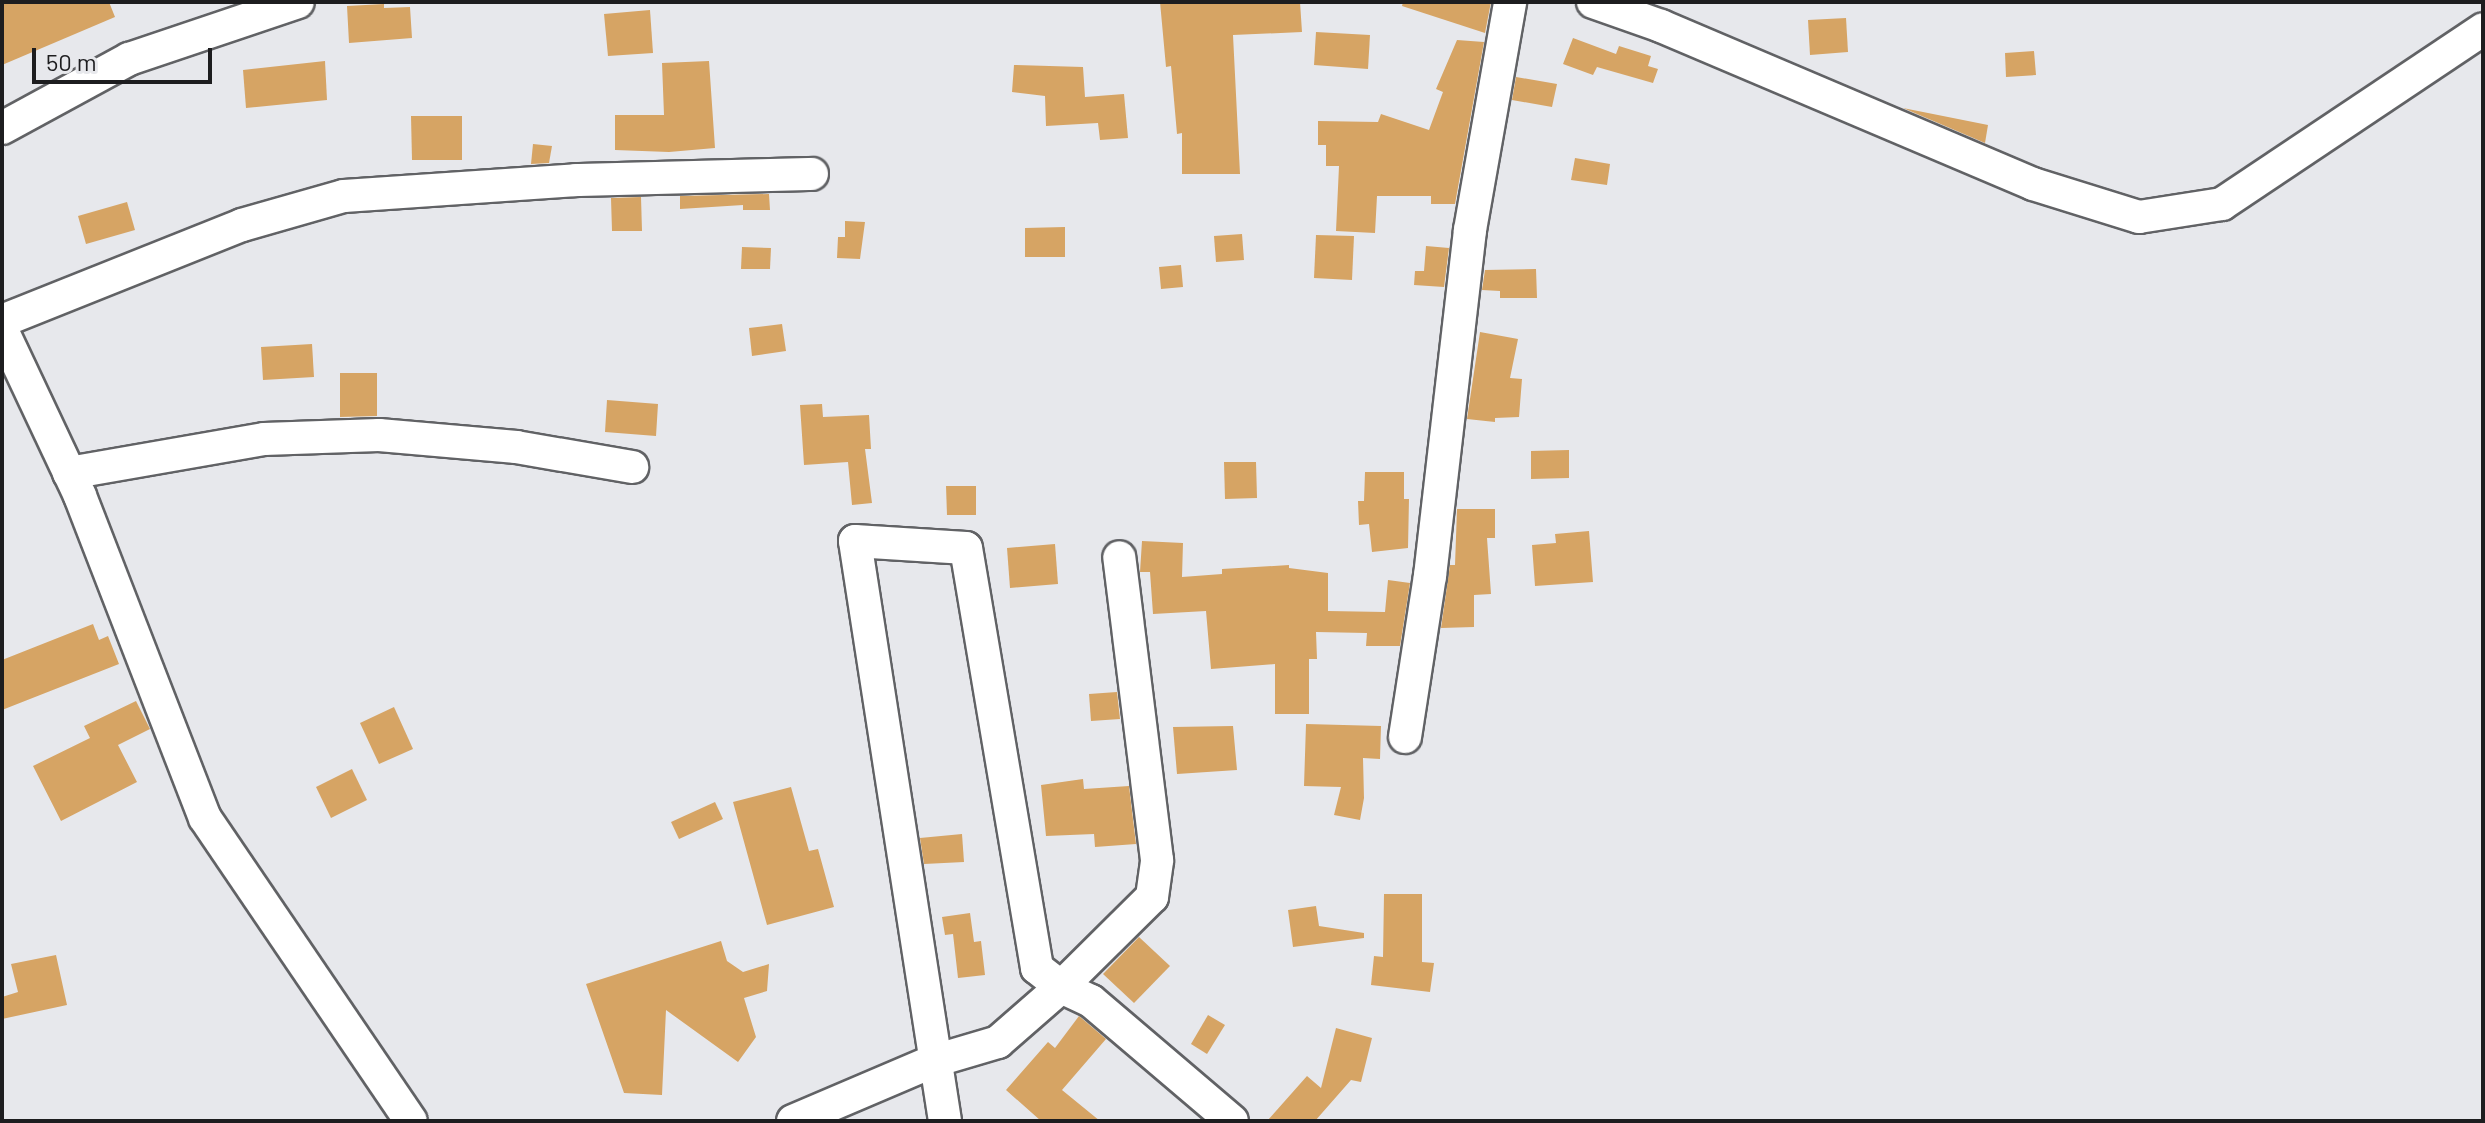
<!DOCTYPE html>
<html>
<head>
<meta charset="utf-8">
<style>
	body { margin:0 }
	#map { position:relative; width:2485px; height:1123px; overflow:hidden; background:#e7e8ec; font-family:Barlow,sans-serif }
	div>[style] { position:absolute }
	.building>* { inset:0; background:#d6a464 }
	.roads { filter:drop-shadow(2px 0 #616265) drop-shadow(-2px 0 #616265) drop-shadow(0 2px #616265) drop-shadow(0 -2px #616265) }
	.minor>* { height:32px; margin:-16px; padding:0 16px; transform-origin:16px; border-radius:16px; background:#fff }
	span { translate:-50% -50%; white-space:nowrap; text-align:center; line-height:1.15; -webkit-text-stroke:6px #e7e8ec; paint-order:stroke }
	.frame { position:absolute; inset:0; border:4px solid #1d1d1f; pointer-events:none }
	.scale { position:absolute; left:32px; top:48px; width:180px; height:36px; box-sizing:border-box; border:4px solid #1d1d1f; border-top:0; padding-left:10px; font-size:24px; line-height:28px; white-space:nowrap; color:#1d1d1f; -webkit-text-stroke:6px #e7e8ec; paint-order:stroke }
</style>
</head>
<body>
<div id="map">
	<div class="building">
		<i style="clip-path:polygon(2px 2px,109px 2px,115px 17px,2px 65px)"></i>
		<i style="clip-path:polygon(1160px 2px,1300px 2px,1302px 32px,1233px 35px,1240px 174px,1182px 174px,1182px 133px,1177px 134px,1171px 66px,1166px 67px)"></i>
		<i style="clip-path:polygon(1403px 2px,1491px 2px,1485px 33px,1402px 6px)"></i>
		<i style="clip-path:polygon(384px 4px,384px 8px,410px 7px,412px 38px,349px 43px,347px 6px)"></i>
		<i style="clip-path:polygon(650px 10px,653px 53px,608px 56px,604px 14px)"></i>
		<i style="clip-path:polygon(1846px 18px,1848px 52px,1810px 55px,1808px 20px)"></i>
		<i style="clip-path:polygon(1316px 32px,1370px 35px,1368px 69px,1314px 65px)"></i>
		<i style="clip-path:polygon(1573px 38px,1616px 54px,1619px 46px,1651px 56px,1648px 66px,1658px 69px,1653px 83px,1597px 67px,1593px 75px,1563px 64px)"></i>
		<i style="clip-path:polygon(1457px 40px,1484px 42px,1455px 204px,1431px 204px,1431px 196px,1377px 196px,1375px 233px,1336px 231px,1339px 166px,1326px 166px,1326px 145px,1318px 145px,1318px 121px,1378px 122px,1381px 114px,1429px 130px,1443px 92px,1436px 89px)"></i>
		<i style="clip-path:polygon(2034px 51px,2036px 75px,2006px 77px,2005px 53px)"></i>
		<i style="clip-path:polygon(325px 61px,327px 100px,246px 108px,243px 70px)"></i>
		<i style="clip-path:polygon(709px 61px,715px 148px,669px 152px,615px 150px,615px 115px,664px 115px,662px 63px)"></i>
		<i style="clip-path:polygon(1014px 65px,1083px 67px,1085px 97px,1124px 94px,1128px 138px,1100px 140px,1098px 123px,1046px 126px,1045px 96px,1012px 92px)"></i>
		<i style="clip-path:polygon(1516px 77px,1557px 84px,1552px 107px,1512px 100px)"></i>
		<i style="clip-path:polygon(1903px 108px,1988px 125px,1985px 143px)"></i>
		<i style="clip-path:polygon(411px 116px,462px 116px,462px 160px,412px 160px)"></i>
		<i style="clip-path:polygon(533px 144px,552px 146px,549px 163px,531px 164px)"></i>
		<i style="clip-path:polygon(1575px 158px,1610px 164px,1607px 185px,1571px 180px)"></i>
		<i style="clip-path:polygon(769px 194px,770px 210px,743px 210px,743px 205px,680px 209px,680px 196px)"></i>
		<i style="clip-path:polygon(641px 197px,642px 231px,612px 231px,611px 198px)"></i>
		<i style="clip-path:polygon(127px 202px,135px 230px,86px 244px,78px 216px)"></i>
		<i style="clip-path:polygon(845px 221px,865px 222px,860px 259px,837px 258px,838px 237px,845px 237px)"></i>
		<i style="clip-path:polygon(1065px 227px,1065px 257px,1025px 257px,1025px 228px)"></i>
		<i style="clip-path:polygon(1242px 234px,1244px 260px,1216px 262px,1214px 236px)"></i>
		<i style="clip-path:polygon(1316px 235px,1354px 236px,1352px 280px,1314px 278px)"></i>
		<i style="clip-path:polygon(1426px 246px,1449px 248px,1444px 287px,1414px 285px,1415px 271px,1424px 271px)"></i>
		<i style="clip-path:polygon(742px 247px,771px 248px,770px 269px,741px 269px)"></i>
		<i style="clip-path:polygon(1181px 265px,1183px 287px,1161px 289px,1159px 267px)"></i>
		<i style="clip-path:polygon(1536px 269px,1537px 298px,1500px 298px,1500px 291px,1482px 290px,1485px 270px)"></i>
		<i style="clip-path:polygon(782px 324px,786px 351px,752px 356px,749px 328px)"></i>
		<i style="clip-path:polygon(1480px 332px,1518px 339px,1510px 378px,1522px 379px,1519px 417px,1495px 418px,1495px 422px,1467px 419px)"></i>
		<i style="clip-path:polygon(312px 344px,314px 377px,263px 380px,261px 347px)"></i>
		<i style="clip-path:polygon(340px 373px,377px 373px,377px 416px,340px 417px)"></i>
		<i style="clip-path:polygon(607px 400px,658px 404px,656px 436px,605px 432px)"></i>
		<i style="clip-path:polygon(822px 404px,823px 417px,869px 415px,871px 449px,865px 449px,872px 503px,852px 505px,848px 462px,804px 465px,800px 405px)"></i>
		<i style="clip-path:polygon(1569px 450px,1569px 478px,1531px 479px,1531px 451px)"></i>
		<i style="clip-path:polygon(1224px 462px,1256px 462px,1257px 498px,1225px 499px)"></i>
		<i style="clip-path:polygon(1365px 472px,1404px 472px,1404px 499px,1409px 499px,1408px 548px,1372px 552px,1369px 524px,1359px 525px,1358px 501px,1364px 501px)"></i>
		<i style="clip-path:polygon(946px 486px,976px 486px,976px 515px,947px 515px)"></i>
		<i style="clip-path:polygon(1457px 509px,1495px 509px,1495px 538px,1487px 538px,1491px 594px,1474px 595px,1474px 627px,1441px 628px,1450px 565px,1455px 565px)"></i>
		<i style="clip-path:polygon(1589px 531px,1593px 582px,1535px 586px,1532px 545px,1556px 543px,1555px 534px)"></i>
		<i style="clip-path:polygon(1142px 541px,1183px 543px,1182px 577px,1222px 574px,1222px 569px,1289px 565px,1289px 568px,1328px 573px,1328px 611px,1385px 612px,1388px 580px,1410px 583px,1400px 646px,1366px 646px,1367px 633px,1316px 632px,1317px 659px,1309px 659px,1309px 714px,1275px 714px,1275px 664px,1211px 669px,1206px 611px,1153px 614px,1150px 572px,1140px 572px)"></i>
		<i style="clip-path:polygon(1055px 544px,1058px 584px,1010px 588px,1007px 548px)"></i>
		<i style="clip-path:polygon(93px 624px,99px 640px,108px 636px,119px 664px,2px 710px,2px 660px)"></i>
		<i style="clip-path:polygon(1117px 692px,1120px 719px,1091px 721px,1089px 694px)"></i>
		<i style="clip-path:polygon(136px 701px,150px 729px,118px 745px,137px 782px,61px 821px,33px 766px,90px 738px,84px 726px)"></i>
		<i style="clip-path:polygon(394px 707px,413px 749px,379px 764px,360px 723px)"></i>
		<i style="clip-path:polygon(1306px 724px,1381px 726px,1380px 759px,1363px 758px,1364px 798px,1360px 820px,1334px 815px,1341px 787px,1304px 786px)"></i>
		<i style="clip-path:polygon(1233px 726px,1237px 770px,1177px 774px,1173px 727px)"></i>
		<i style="clip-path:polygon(352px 769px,367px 800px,331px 818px,316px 787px)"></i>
		<i style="clip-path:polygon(1083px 779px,1084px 789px,1129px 786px,1136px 844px,1095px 847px,1094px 834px,1046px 836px,1041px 785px)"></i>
		<i style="clip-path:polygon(791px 787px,809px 851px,818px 849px,834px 907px,767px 925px,733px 802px)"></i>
		<i style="clip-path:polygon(715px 802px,723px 819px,679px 839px,671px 822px)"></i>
		<i style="clip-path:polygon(962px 834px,964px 862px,924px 864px,920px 838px)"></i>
		<i style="clip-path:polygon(1384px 894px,1422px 894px,1422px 962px,1434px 963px,1430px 992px,1371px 985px,1374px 956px,1383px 957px)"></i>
		<i style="clip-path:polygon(1316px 906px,1319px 926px,1364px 933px,1364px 938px,1293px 947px,1288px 910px)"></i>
		<i style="clip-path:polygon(970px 913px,974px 942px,981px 941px,985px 975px,958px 978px,953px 934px,945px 935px,942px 917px)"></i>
		<i style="clip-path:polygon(1139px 937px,1170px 966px,1134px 1003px,1103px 974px)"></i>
		<i style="clip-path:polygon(721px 941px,727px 961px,743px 972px,769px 964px,767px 991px,744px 998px,756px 1037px,738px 1062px,666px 1010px,662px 1095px,624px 1093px,586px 984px)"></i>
		<i style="clip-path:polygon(56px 955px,67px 1005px,2px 1019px,2px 997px,18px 992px,11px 964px)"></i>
		<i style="clip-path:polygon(1208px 1015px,1225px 1025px,1207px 1054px,1191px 1044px)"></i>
		<i style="clip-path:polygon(1079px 1016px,1106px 1039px,1062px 1090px,1100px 1121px,1041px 1121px,1006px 1090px,1048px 1042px,1055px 1048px)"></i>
		<i style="clip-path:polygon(1336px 1028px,1372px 1038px,1361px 1082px,1351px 1080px,1315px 1121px,1267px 1121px,1307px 1076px,1321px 1088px)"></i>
	</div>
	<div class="roads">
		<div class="minor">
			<i style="left:1593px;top:2px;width:72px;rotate:19.4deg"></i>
			<i style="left:1661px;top:26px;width:404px;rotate:23deg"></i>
			<i style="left:2033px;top:184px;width:111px;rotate:17.3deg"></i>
			<i style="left:2139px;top:217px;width:84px;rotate:-8.9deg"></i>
			<i style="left:2222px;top:204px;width:314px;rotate:-33.8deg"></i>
			<i style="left:2px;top:128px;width:145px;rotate:-28.5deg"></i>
			<i style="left:129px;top:59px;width:178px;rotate:-18.6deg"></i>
			<i style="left:2px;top:321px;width:258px;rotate:-21.8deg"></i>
			<i style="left:242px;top:225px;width:106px;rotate:-15.9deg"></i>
			<i style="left:344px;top:196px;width:233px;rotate:-3.9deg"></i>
			<i style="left:576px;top:180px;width:236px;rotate:-1.5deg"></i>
			<i style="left:2px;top:330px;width:183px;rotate:64.8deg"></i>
			<i style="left:80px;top:496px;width:345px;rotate:68.8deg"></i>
			<i style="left:205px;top:818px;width:366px;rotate:55.8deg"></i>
			<i style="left:69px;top:473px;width:198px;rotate:-9.9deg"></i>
			<i style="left:264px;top:439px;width:115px;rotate:-2deg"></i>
			<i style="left:379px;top:435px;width:138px;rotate:5deg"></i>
			<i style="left:516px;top:447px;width:118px;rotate:9.8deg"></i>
			<i style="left:1405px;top:737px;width:163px;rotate:-81.2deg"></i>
			<i style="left:1430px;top:576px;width:348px;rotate:-83.4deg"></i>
			<i style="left:1470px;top:230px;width:231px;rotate:-80deg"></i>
			<i style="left:793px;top:1121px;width:153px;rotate:-23.1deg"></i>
			<i style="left:934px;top:1061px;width:67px;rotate:-16.5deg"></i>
			<i style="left:998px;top:1042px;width:84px;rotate:-41.1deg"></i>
			<i style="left:1061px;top:987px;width:128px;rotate:-44.7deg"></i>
			<i style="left:1152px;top:897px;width:37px;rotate:-82deg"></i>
			<i style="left:1157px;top:860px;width:305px;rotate:-97.1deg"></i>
			<i style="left:945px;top:1121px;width:587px;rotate:-98.82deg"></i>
			<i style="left:855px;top:541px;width:111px;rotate:3.6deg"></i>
			<i style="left:966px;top:548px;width:426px;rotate:80.4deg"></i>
			<i style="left:1037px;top:968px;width:31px;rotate:38deg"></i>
			<i style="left:1061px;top:987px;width:33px;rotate:25deg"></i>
			<i style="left:1091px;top:1001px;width:185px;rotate:40.4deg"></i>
		</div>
	</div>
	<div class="frame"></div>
	<div class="scale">50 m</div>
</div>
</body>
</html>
